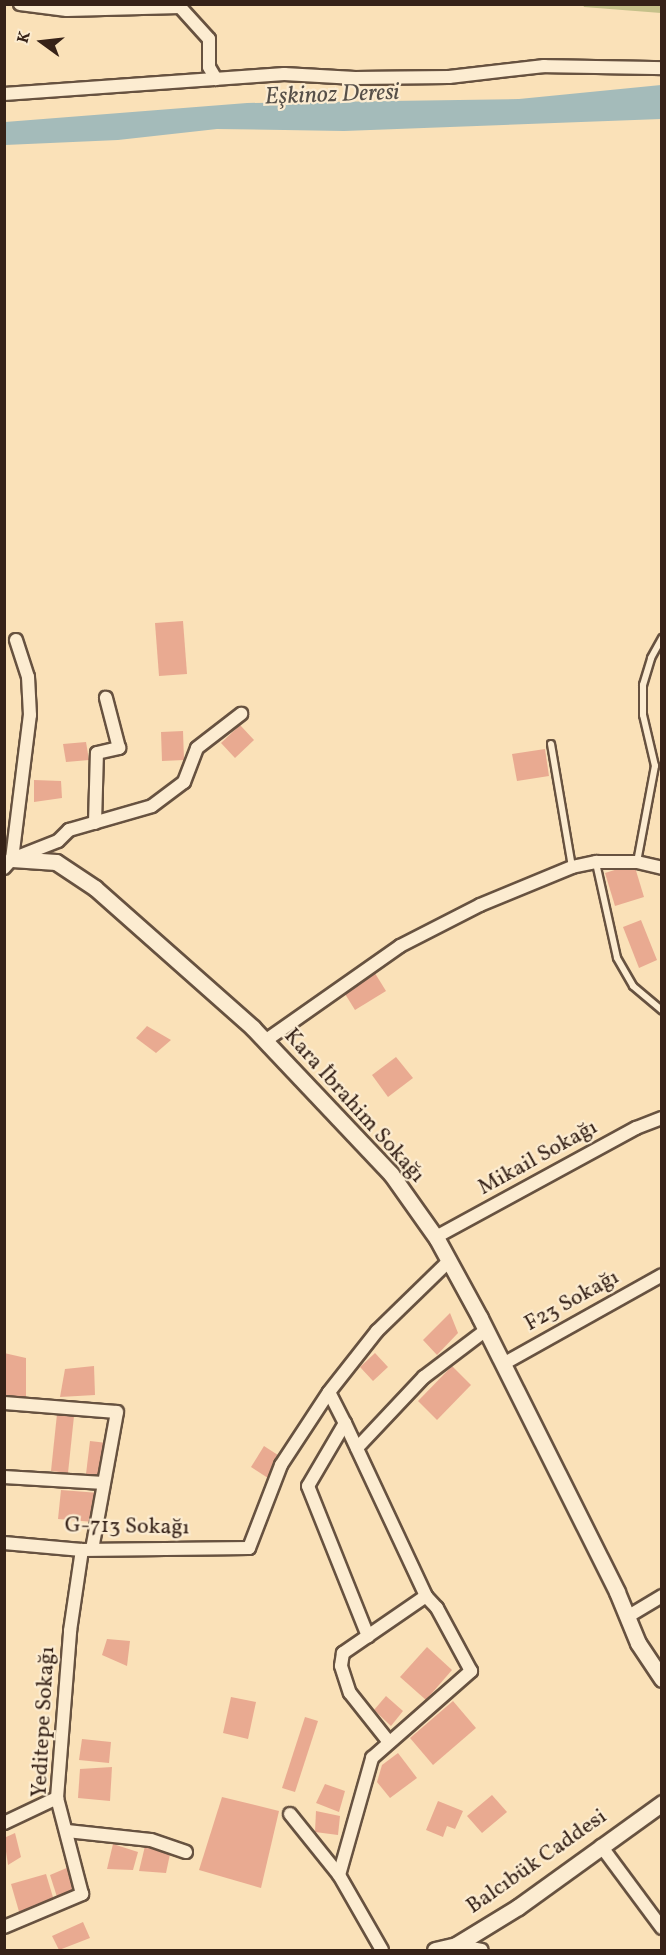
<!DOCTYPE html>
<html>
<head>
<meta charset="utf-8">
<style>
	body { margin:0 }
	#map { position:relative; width:666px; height:1955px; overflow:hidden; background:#fae1b8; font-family:Vollkorn,serif }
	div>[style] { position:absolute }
	.green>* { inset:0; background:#c5c18a }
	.water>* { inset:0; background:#a4bbba }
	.building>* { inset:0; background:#e9aa91 }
	.roads { filter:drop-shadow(2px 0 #675240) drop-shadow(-2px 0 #675240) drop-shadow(0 2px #675240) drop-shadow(0 -2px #675240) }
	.service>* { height:6px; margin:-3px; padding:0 3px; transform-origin:3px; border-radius:3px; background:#fcecd1 }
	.minor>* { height:12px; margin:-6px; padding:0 6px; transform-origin:6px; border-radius:6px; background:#fcecd1 }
	.tertiary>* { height:15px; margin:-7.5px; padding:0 7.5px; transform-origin:7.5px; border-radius:7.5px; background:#fcecd1 }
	span { translate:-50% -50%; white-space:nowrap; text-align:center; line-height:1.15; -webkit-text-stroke:4.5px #fcecd1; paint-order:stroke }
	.street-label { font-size:22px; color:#362218 }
	.water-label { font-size:24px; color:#575049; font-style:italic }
	.frame { position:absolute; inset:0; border:6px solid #362218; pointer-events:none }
	.north { position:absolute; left:12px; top:12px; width:60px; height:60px; -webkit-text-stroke:4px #fcecd1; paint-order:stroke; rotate:285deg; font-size:16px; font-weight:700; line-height:24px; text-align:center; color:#362218 }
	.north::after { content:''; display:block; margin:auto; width:21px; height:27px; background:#362218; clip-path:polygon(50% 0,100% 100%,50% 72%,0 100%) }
</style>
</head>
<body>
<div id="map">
	<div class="green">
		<i style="clip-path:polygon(583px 5px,661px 5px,661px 13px,584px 7px)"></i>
	</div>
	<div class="water">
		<i style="clip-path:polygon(661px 85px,661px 119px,344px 131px,217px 129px,118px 140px,5px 145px,5px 122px,247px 103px,519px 99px)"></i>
	</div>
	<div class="building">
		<i style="clip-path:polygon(183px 621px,187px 674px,159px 676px,155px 623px)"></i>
		<i style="clip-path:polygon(240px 725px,254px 740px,235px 758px,221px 743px)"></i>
		<i style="clip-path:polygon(183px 731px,184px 760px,162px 761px,161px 732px)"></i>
		<i style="clip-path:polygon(86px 742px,89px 760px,66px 762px,63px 744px)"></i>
		<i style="clip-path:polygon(545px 749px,549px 776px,517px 781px,512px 754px)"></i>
		<i style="clip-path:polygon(34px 780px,61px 781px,62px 798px,34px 802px)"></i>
		<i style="clip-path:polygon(634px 864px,644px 897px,615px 906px,605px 873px)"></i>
		<i style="clip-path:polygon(641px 920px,657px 960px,639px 968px,623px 927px)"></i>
		<i style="clip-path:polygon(373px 970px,386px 991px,355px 1010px,342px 989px)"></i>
		<i style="clip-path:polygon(147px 1026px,171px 1040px,156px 1053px,136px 1038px)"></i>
		<i style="clip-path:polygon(396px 1057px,413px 1078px,388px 1097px,372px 1075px)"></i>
		<i style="clip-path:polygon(450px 1313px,458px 1333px,437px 1355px,423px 1340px)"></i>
		<i style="clip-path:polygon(4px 1353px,26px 1358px,26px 1397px,4px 1395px)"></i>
		<i style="clip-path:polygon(375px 1353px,388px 1367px,373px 1381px,360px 1367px)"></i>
		<i style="clip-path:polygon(94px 1366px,95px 1395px,60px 1397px,65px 1369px)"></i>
		<i style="clip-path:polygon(452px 1366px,471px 1385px,437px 1420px,418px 1401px)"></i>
		<i style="clip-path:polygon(57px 1414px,74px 1416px,68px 1473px,51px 1471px)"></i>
		<i style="clip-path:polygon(90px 1441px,107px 1443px,104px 1476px,86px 1474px)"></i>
		<i style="clip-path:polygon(264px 1446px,281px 1457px,268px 1478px,251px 1467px)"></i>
		<i style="clip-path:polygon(61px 1490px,99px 1493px,94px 1522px,58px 1519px)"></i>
		<i style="clip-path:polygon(107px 1639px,130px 1641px,127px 1666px,102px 1655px)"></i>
		<i style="clip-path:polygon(427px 1647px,452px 1670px,426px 1700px,400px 1677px)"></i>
		<i style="clip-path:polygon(386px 1696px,403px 1711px,391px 1726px,374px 1710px)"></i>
		<i style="clip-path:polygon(231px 1697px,256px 1702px,248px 1739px,223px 1733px)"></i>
		<i style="clip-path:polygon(453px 1701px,476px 1728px,433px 1765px,410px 1738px)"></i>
		<i style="clip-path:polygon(305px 1717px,318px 1721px,295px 1792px,282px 1788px)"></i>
		<i style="clip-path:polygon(82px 1739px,111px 1742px,109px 1763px,79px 1760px)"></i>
		<i style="clip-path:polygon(398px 1753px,417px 1778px,390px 1798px,377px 1782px,382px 1765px)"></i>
		<i style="clip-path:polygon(112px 1767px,110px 1801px,78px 1798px,80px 1769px)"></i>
		<i style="clip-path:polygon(325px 1784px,345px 1791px,339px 1812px,316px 1803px)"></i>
		<i style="clip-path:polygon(492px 1795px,507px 1812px,482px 1833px,467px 1816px)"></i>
		<i style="clip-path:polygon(222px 1797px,279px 1811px,261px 1888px,199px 1870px)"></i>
		<i style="clip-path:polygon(438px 1801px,463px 1811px,455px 1829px,447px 1826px,443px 1837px,426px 1830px)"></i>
		<i style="clip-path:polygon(316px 1811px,340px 1816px,338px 1835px,315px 1832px)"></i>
		<i style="clip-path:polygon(15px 1833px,21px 1857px,8px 1865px,4px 1838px)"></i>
		<i style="clip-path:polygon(113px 1844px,138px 1852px,133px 1870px,107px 1869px)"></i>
		<i style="clip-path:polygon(145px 1846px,170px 1854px,166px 1873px,139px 1871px)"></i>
		<i style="clip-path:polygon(69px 1867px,76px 1889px,58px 1900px,50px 1875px)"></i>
		<i style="clip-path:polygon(46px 1874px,55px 1904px,20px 1915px,11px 1884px)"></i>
		<i style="clip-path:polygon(83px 1922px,90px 1938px,59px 1950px,52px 1936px)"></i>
	</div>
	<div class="roads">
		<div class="service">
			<i style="left:551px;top:744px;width:125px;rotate:80.3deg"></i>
			<i style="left:637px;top:862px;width:98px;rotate:-79.4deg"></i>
			<i style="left:655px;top:766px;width:52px;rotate:-103.2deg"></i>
			<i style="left:643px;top:715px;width:30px;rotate:-90deg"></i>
			<i style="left:643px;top:685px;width:28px;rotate:-73deg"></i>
			<i style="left:651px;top:658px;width:23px;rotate:-61deg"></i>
			<i style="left:596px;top:863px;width:97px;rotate:77.5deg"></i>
			<i style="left:617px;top:958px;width:32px;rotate:60deg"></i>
			<i style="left:633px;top:986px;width:38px;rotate:40deg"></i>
		</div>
		<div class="minor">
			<i style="left:20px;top:4px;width:47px;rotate:7.3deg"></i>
			<i style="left:67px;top:10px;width:113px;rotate:-1.5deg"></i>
			<i style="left:180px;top:7px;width:43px;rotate:47.8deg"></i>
			<i style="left:209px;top:39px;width:28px;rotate:90deg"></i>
			<i style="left:209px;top:67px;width:14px;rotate:60deg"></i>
			<i style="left:4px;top:94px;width:281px;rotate:-4.1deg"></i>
			<i style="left:284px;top:74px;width:71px;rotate:3.2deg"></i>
			<i style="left:355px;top:78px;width:94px;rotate:-0.6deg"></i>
			<i style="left:449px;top:77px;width:96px;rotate:-6.6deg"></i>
			<i style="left:544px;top:66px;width:118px;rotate:1deg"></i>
			<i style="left:95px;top:823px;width:70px;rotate:-88.4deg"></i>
			<i style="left:97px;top:753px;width:23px;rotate:-13deg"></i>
			<i style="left:119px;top:748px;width:52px;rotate:-104.6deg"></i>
			<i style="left:12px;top:859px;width:145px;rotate:-82.9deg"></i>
			<i style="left:30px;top:715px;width:38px;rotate:-93deg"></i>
			<i style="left:28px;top:677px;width:39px;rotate:-108deg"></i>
			<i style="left:4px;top:868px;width:12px;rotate:-48deg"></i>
			<i style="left:12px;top:859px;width:49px;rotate:-21.4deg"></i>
			<i style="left:58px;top:841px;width:16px;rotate:-45deg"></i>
			<i style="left:69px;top:830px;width:86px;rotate:-16.1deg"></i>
			<i style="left:152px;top:806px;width:40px;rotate:-37deg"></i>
			<i style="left:184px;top:782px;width:36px;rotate:-69deg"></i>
			<i style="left:197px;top:748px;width:56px;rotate:-37.7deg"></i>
			<i style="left:265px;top:1041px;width:165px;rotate:-35.1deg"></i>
			<i style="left:400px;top:946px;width:90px;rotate:-27.1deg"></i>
			<i style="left:480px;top:905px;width:100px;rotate:-22.4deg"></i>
			<i style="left:572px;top:867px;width:25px;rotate:-12deg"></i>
			<i style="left:596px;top:862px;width:41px"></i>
			<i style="left:637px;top:862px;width:26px;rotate:13deg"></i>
			<i style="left:436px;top:1237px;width:228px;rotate:-28.6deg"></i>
			<i style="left:636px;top:1128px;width:28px;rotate:-21deg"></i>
			<i style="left:503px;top:1364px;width:182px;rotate:-29.2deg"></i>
			<i style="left:329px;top:1392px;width:35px;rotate:63deg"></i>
			<i style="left:345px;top:1423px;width:73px;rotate:120.4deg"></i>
			<i style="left:308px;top:1486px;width:162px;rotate:68.2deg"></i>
			<i style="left:4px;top:1403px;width:113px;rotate:4.6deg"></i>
			<i style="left:117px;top:1412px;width:139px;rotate:100.3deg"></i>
			<i style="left:345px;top:1423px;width:191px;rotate:64.9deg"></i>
			<i style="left:357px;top:1448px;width:98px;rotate:-46.7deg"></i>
			<i style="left:424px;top:1377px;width:78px;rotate:-37.2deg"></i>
			<i style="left:4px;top:1477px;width:100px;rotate:3.4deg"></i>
			<i style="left:4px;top:1543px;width:78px;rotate:5.1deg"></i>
			<i style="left:82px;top:1550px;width:167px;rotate:-0.7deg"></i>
			<i style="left:249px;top:1548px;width:89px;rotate:-68.9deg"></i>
			<i style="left:281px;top:1465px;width:87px;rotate:-56.7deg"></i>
			<i style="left:329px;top:1392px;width:78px;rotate:-51.8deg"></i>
			<i style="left:377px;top:1331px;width:100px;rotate:-44.2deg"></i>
			<i style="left:627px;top:1617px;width:41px;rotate:-31deg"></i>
			<i style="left:290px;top:1814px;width:78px;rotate:51.2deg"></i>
			<i style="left:4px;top:1823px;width:59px;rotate:-25.3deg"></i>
			<i style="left:67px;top:1831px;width:84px;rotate:6.1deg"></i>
			<i style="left:151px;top:1840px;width:37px;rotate:19deg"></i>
			<i style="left:601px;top:1846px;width:102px;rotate:53.4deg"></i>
			<i style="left:4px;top:1927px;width:85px;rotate:-22.9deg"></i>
			<i style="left:82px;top:1894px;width:99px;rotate:-104.6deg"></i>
			<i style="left:57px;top:1798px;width:168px;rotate:-85.5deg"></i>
			<i style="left:70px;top:1631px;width:82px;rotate:-81.6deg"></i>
			<i style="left:456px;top:1945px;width:26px;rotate:11deg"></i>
			<i style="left:382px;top:1950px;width:86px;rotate:-119.8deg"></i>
			<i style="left:339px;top:1875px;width:122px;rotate:-74.2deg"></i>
			<i style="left:372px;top:1758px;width:132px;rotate:-41.3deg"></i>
			<i style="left:471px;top:1671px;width:72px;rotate:-118.4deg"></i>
			<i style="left:437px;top:1608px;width:16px;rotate:-133deg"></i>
			<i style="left:426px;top:1596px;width:101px;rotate:145.5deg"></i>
			<i style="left:343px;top:1653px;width:13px;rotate:99deg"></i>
			<i style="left:341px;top:1666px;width:28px;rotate:72deg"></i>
			<i style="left:350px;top:1693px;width:61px;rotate:51.6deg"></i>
		</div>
		<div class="tertiary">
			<i style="left:12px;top:859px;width:44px;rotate:3.9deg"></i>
			<i style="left:56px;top:862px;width:47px;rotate:33.7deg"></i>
			<i style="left:95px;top:888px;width:211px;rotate:41.5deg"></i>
			<i style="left:253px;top:1028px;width:201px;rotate:46.6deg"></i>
			<i style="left:391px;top:1174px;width:80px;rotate:54.7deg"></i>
			<i style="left:437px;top:1239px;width:90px;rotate:61.4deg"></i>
			<i style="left:480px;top:1318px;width:306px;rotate:63.4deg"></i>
			<i style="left:617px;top:1592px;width:55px;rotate:67.6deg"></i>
			<i style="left:638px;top:1643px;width:43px;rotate:56.3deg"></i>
			<i style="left:435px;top:1950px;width:22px;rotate:-13deg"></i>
			<i style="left:456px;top:1945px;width:73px;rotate:-31.5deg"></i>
			<i style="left:518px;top:1907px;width:178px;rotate:-35.8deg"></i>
		</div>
	</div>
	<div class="street-label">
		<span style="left:354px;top:1106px;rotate:48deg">Kara İbrahim Sokağı</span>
		<span style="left:538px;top:1158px;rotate:-29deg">Mikail Sokağı</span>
		<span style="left:572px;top:1301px;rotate:-29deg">F23 Sokağı</span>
		<span style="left:127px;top:1527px;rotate:1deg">G-713 Sokağı</span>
		<span style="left:44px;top:1722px;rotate:-87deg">Yeditepe Sokağı</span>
		<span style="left:537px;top:1862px;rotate:-35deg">Balcıbük Caddesi</span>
	</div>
	<div class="water-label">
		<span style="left:332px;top:96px;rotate:-2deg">Eşkinoz Deresi</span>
	</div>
	<div class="frame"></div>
	<div class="north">K</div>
</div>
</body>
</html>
